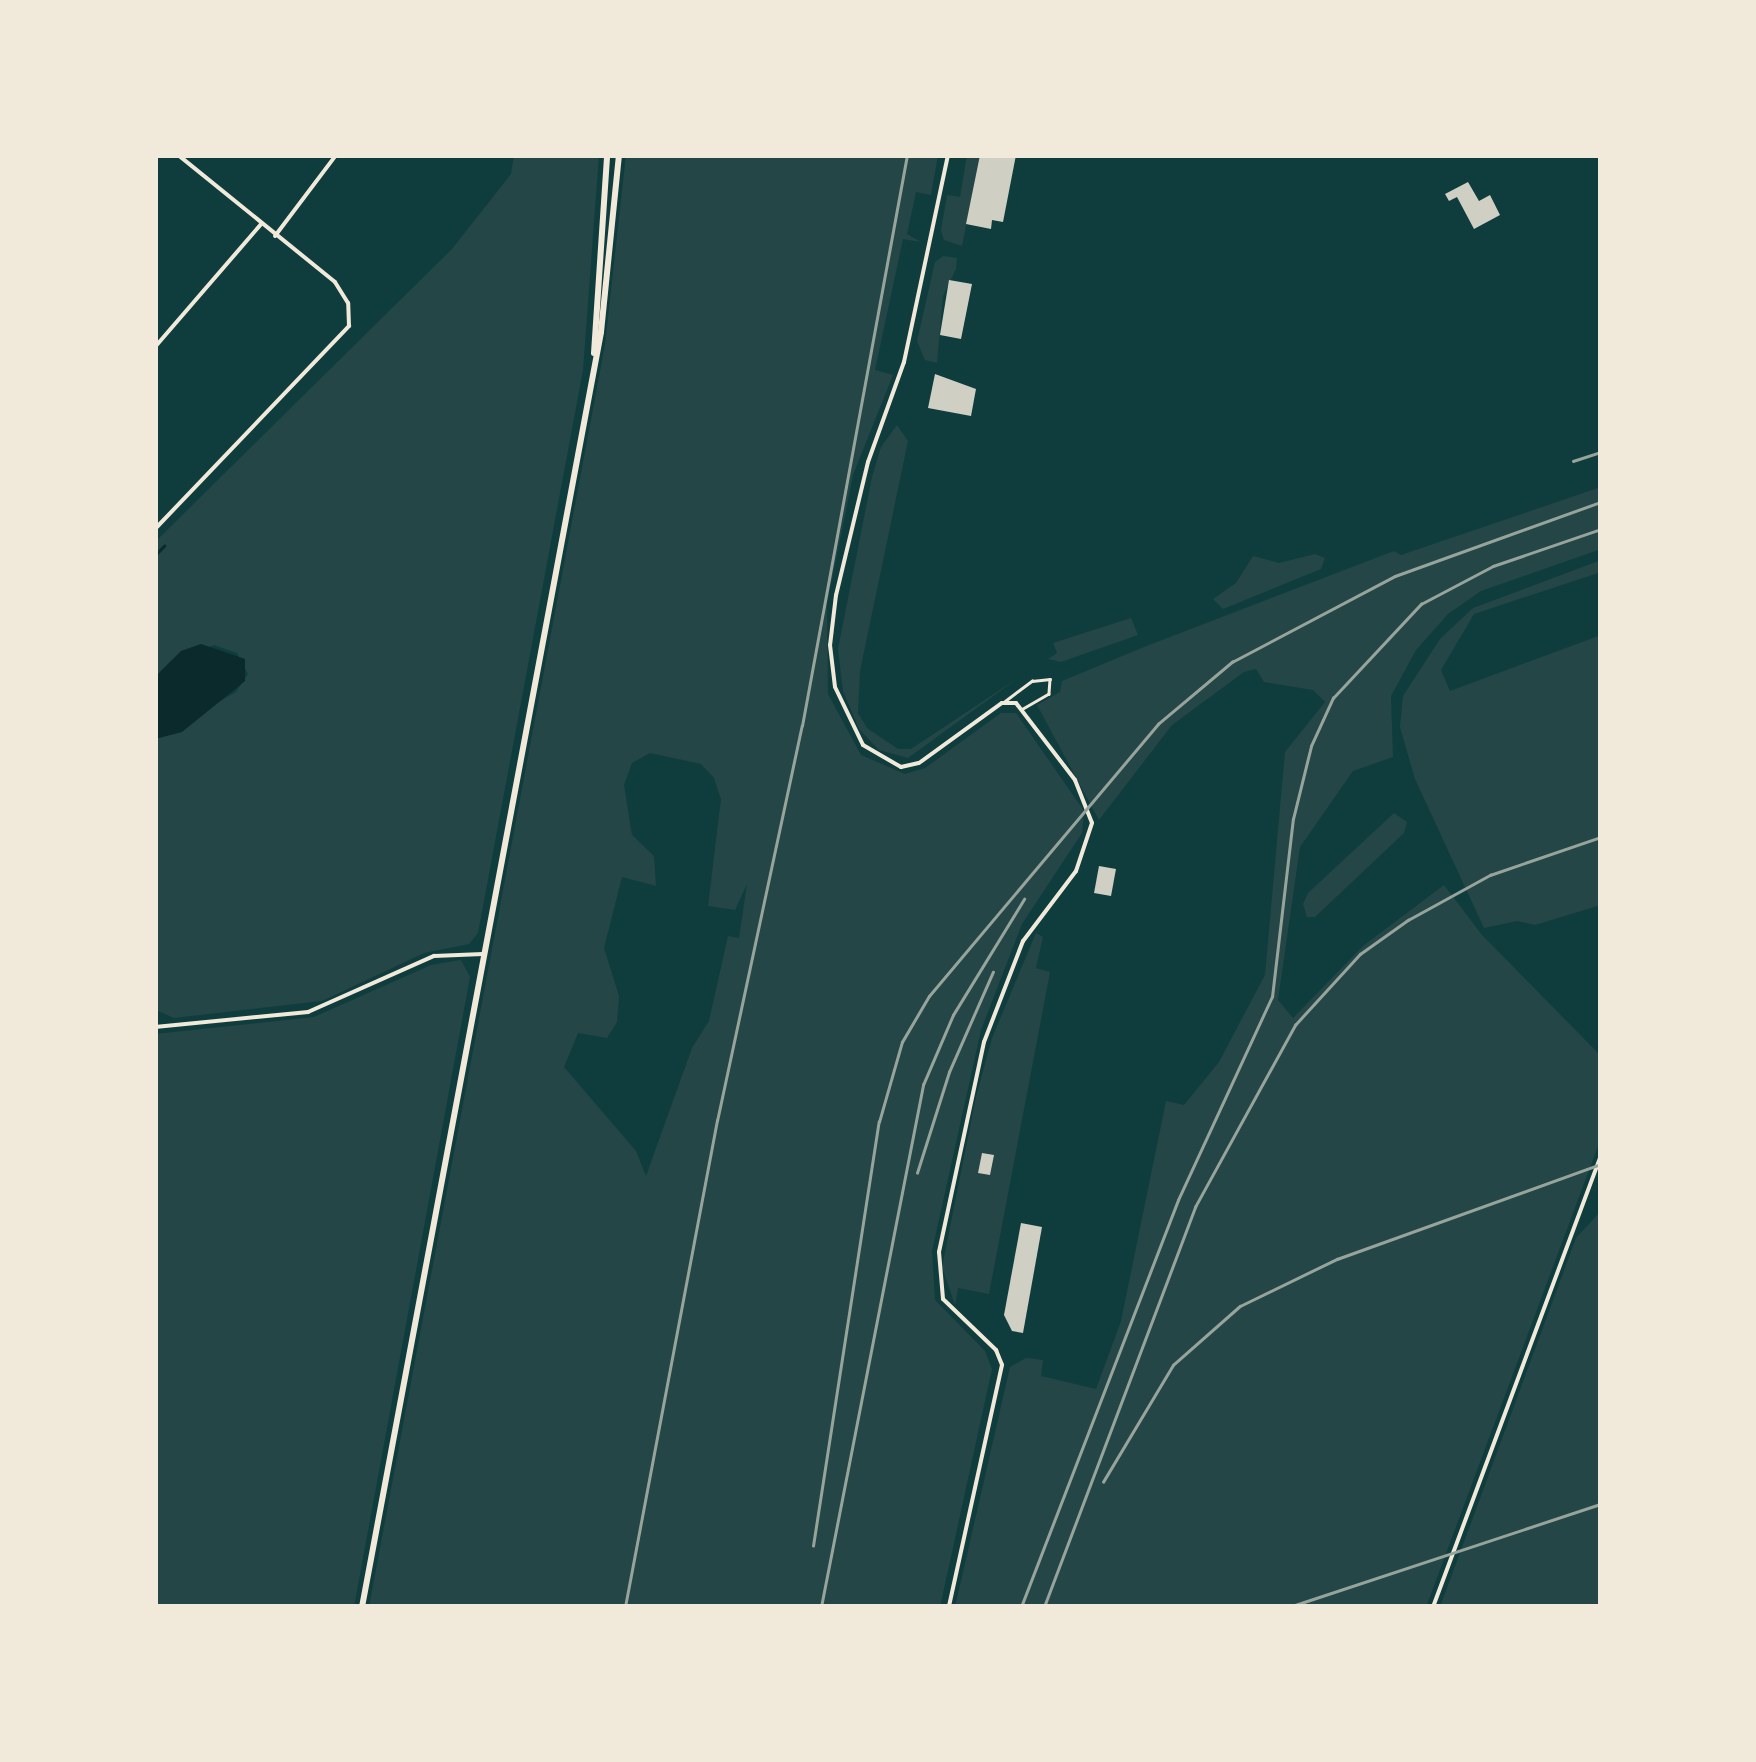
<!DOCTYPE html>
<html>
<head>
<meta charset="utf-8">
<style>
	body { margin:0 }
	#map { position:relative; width:1756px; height:1762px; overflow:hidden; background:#0f3d3e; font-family:"PT Sans",sans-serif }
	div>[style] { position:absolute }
	.green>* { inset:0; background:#244646 }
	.water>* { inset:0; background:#0a2a2b }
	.stream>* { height:2.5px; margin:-1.25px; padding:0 1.25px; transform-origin:1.25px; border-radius:1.25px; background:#0a2a2b }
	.building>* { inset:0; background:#cfcfc3 }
	.service>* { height:2.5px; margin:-1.25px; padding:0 1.25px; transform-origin:1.25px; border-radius:1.25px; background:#f1e9da }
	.minor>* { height:4px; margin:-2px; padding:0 2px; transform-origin:2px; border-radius:2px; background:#f1e9da }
	.primary>* { height:6px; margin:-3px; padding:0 3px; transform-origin:3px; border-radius:3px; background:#f1e9da }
	.rail>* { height:2.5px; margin:-1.25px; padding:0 1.25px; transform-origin:1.25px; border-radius:1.25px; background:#97a49c }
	span { translate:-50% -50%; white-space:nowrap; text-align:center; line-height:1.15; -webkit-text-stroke:8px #f1e9da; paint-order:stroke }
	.frame { position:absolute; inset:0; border:158px solid #f1e9da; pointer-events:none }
</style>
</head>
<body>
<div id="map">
	<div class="green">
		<i style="clip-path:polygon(514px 155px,599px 155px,583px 370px,478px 933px,469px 944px,424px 953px,322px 1001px,174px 1018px,158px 1011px,155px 1019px,155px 739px,236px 692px,248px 674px,237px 653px,214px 645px,172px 660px,155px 677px,155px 542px,452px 249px,511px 174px)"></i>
		<i style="clip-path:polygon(evenodd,626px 155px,938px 155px,931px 195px,916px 192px,907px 234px,921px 242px,903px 239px,875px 370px,893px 375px,853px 475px,827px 604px,828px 694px,861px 755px,905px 774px,925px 768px,1001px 713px,1016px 713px,1084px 811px,1082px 833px,1022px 924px,981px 1030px,932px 1251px,935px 1300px,985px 1351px,992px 1369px,940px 1607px,369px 1607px,605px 345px,626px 155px,650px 753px,701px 764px,714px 778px,721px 799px,708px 906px,735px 910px,747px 884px,739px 938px,728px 936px,709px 1021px,692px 1048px,646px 1176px,636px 1151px,564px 1067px,578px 1033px,607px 1038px,617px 1022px,619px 996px,604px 948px,622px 877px,656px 886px,654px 856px,632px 835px,624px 785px,632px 763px,650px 753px)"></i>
		<i style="clip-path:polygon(967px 155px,980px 155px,962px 246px,944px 240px,941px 230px,947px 195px,960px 197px)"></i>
		<i style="clip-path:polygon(943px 256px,957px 258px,956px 269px,943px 296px,937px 363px,925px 360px,917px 341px,935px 262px)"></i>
		<i style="clip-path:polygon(897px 425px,908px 441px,860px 671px,858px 713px,867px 728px,898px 749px,911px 749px,1018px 678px,908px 758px,879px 750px,859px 729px,843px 691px,838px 649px,872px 477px,881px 447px)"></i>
		<i style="clip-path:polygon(1601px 487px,1601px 549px,1481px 591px,1448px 614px,1416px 650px,1391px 696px,1393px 757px,1353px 771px,1300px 847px,1278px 1000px,1293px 1018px,1363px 946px,1444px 885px,1482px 935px,1601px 1056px,1601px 1138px,1426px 1607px,955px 1607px,1010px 1367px,1026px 1358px,1043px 1360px,1041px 1376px,1096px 1389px,1121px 1321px,1166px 1101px,1184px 1105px,1219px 1062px,1265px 975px,1285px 752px,1325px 702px,1313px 690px,1264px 682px,1256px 669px,1244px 672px,1172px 725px,1099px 820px,1037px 705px,1060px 692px,1062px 681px,1144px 647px,1394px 551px,1401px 555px)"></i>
		<i style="clip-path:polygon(1315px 554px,1325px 558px,1321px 569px,1223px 609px,1213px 599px,1236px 583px,1253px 556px,1279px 563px)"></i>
		<i style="clip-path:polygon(1601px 560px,1601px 572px,1474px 614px,1441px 670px,1450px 691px,1601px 635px,1601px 905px,1535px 925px,1517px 921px,1484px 928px,1415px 779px,1400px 727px,1403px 696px,1440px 639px,1473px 608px)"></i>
		<i style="clip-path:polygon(1131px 618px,1138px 635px,1061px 662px,1048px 659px,1057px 653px,1053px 643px)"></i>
		<i style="clip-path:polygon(1394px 813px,1407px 822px,1404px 833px,1315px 917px,1307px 917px,1303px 904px,1308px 893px)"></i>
		<i style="clip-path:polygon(1036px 933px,1043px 937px,1036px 968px,1050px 972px,989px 1294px,958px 1288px,955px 1305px,942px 1267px,976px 1097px,992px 1038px)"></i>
		<i style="clip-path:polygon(461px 960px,470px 977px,354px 1607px,155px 1607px,155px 1034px,314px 1017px,431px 965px)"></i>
		<i style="clip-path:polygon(1601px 1211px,1601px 1607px,1440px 1607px,1576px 1238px)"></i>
	</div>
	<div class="water">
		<i style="clip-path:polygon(201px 644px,245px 659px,245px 681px,182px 732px,155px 739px,155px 677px,181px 651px)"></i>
	</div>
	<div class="stream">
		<i style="left:155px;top:555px;width:13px;rotate:-45deg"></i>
	</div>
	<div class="building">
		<i style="clip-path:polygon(980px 155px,1016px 155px,1003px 222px,992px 220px,991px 229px,966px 224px)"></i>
		<i style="clip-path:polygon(1468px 182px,1479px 201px,1490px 195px,1500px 215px,1474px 229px,1457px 197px,1449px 201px,1445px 194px)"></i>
		<i style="clip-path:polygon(949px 280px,972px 284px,961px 339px,940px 335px)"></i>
		<i style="clip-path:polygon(935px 374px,976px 389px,971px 416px,928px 408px)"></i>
		<i style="clip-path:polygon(1099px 866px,1116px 869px,1111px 896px,1094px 893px)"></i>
		<i style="clip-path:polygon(982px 1153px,994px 1155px,990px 1175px,978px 1173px)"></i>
		<i style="clip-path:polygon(1021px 1223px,1042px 1227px,1023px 1333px,1012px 1331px,1004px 1315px)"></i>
	</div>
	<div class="service">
		<i style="left:1005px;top:701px;width:34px;rotate:-37deg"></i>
		<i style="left:1032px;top:681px;width:18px;rotate:-6deg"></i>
		<i style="left:1050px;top:679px;width:15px;rotate:94deg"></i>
		<i style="left:1049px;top:694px;width:30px;rotate:150deg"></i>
	</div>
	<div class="minor">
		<i style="left:948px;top:155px;width:212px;rotate:102deg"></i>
		<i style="left:904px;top:362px;width:106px;rotate:109.8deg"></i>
		<i style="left:868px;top:462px;width:137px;rotate:103.5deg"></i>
		<i style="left:836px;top:595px;width:50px;rotate:96.8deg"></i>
		<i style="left:830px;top:645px;width:42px;rotate:83.2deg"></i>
		<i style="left:835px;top:687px;width:64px;rotate:64.2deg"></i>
		<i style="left:863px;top:745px;width:44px;rotate:30.1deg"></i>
		<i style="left:901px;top:767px;width:18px;rotate:-13deg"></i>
		<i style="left:919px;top:763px;width:102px;rotate:-35.9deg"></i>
		<i style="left:1002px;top:703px;width:14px"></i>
		<i style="left:1016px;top:703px;width:97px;rotate:52.5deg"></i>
		<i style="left:1075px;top:780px;width:46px;rotate:68.4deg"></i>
		<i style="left:1092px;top:823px;width:51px;rotate:108.4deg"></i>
		<i style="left:1076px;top:871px;width:88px;rotate:127.1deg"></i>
		<i style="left:1023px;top:941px;width:108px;rotate:111.1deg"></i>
		<i style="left:984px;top:1042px;width:215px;rotate:102.1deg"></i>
		<i style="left:939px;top:1252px;width:47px;rotate:85.1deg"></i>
		<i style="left:943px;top:1299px;width:74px;rotate:43.9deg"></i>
		<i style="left:996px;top:1350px;width:16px;rotate:68deg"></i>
		<i style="left:1002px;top:1365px;width:248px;rotate:102.4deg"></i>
		<i style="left:275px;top:236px;width:101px;rotate:-53deg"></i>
		<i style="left:155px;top:347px;width:162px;rotate:-49.2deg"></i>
		<i style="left:155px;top:529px;width:281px;rotate:-46.3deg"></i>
		<i style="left:349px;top:326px;width:23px;rotate:-92deg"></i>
		<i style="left:348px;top:303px;width:25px;rotate:-122deg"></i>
		<i style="left:335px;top:282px;width:202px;rotate:-141deg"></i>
		<i style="left:155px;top:1027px;width:154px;rotate:-5.6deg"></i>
		<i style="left:308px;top:1012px;width:138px;rotate:-24deg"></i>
		<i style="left:434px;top:956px;width:49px;rotate:-2.3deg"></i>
		<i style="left:1433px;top:1607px;width:481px;rotate:-69.6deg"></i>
	</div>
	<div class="primary">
		<i style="left:594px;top:353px;width:198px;rotate:-86.2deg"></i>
		<i style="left:362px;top:1607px;width:1297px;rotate:-79.38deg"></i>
		<i style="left:601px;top:332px;width:178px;rotate:-84.2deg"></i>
	</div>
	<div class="rail">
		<i style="left:1573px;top:461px;width:29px;rotate:-18deg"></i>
		<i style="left:917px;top:1173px;width:106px;rotate:-72.4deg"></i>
		<i style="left:949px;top:1072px;width:109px;rotate:-66.3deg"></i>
		<i style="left:1103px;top:1482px;width:136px;rotate:-59.1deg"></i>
		<i style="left:1173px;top:1365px;width:89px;rotate:-41.4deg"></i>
		<i style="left:1240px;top:1306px;width:108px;rotate:-25.9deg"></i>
		<i style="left:1337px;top:1259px;width:281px;rotate:-19.8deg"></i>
		<i style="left:813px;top:1546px;width:429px;rotate:-81.2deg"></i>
		<i style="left:879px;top:1122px;width:83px;rotate:-74deg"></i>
		<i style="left:902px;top:1042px;width:53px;rotate:-59.6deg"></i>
		<i style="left:929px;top:996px;width:356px;rotate:-49.9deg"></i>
		<i style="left:1158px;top:724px;width:97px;rotate:-40deg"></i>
		<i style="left:1232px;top:662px;width:184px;rotate:-27.8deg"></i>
		<i style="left:1395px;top:576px;width:219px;rotate:-19.8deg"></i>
		<i style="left:625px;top:1607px;width:495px;rotate:-79.3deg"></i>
		<i style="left:717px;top:1121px;width:404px;rotate:-77.9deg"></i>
		<i style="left:802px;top:726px;width:581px;rotate:-79.58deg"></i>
		<i style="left:821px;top:1607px;width:532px;rotate:-78.94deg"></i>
		<i style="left:923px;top:1085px;width:76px;rotate:-66.8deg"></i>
		<i style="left:953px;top:1015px;width:136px;rotate:-58.5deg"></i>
		<i style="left:1021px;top:1607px;width:436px;rotate:-68.9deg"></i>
		<i style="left:1178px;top:1200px;width:224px;rotate:-65.2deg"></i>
		<i style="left:1272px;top:997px;width:179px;rotate:-83.3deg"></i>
		<i style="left:1293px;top:819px;width:75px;rotate:-76.1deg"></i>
		<i style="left:1311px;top:746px;width:53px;rotate:-65.4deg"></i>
		<i style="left:1333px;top:698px;width:129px;rotate:-46.9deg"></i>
		<i style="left:1421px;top:604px;width:81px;rotate:-27.8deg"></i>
		<i style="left:1493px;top:566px;width:114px;rotate:-18.9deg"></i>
		<i style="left:1044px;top:1607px;width:428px;rotate:-69.3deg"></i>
		<i style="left:1195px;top:1207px;width:208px;rotate:-61.2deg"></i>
		<i style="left:1295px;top:1025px;width:96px;rotate:-47.5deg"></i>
		<i style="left:1360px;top:954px;width:59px;rotate:-35.3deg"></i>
		<i style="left:1408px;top:920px;width:94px;rotate:-28.8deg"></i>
		<i style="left:1490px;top:875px;width:117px;rotate:-18.9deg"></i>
		<i style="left:1289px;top:1607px;width:329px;rotate:-18.3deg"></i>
	</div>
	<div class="frame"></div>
</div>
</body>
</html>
